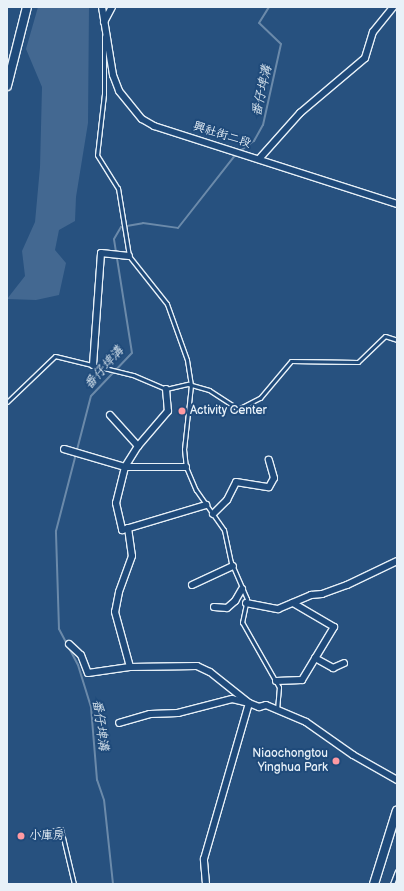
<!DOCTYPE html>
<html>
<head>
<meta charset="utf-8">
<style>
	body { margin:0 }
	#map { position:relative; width:404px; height:891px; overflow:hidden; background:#27517f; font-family:"Balsamiq Sans","LXGW WenKai TC",sans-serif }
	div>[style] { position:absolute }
	.green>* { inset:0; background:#436891 }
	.stream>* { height:2px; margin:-1px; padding:0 1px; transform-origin:1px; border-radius:1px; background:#6b8aaa }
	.roads { filter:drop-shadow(1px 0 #e8f1f8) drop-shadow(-1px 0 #e8f1f8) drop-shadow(0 1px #e8f1f8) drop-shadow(0 -1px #e8f1f8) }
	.service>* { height:3px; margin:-1.5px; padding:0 1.5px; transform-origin:1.5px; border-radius:1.5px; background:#1f4a7a }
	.minor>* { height:6px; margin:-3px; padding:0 3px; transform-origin:3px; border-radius:3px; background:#1f4a7a }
	.tertiary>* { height:8px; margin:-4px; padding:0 4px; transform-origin:4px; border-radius:4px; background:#1f4a7a }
	.dots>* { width:11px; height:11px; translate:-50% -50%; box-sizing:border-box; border:2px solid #1f4a7a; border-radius:50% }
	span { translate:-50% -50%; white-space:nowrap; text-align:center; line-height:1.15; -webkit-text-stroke:4px #1f4a7a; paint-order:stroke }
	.street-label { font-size:12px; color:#e8f1f8 }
	.poi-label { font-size:12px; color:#e8f1f8 }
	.left { translate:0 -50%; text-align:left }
	.right { translate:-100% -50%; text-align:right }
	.water-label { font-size:13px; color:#d5e2ec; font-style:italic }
	.frame { position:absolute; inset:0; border:8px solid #e8f1f8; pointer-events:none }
</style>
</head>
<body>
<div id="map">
	<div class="green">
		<i style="clip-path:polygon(38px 7px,89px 7px,88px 123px,76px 197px,75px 221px,59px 230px,55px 250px,66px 263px,59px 295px,36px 300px,7px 299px,25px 276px,22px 251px,35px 222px,40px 167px,42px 87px,26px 49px)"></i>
	</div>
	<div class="stream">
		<i style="left:240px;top:151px;width:17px;rotate:-36deg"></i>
		<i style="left:254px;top:141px;width:18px;rotate:-61deg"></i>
		<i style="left:263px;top:125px;width:83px;rotate:-77.5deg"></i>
		<i style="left:281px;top:44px;width:30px;rotate:-136deg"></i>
		<i style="left:259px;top:23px;width:19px;rotate:-58deg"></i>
		<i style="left:113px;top:884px;width:84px;rotate:-96.1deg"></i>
		<i style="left:104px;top:800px;width:21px;rotate:-109deg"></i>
		<i style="left:97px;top:780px;width:73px;rotate:-94.7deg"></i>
		<i style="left:91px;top:707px;width:44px;rotate:-107.2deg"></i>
		<i style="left:78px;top:665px;width:41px;rotate:-117.8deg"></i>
		<i style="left:59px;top:629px;width:98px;rotate:-91.8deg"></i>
		<i style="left:56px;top:531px;width:139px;rotate:-75.5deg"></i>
		<i style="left:91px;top:396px;width:59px;rotate:-46.4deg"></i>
		<i style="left:132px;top:353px;width:115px;rotate:-99deg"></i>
		<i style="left:114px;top:239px;width:14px;rotate:-60deg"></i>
		<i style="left:121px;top:227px;width:22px;rotate:-10deg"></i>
		<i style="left:143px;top:223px;width:35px;rotate:8deg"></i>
		<i style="left:178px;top:228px;width:94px;rotate:-51.9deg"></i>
	</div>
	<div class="roads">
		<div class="service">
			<i style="left:104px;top:36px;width:58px;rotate:90deg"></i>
			<i style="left:104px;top:94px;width:61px;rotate:96.5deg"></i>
			<i style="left:97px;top:155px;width:39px;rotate:58deg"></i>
			<i style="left:118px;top:188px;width:69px;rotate:80.8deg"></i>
			<i style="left:129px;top:256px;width:61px;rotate:51.6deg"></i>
			<i style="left:167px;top:304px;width:59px;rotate:70.3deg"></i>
			<i style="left:187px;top:360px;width:25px;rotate:81deg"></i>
			<i style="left:191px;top:385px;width:64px;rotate:96.2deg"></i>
			<i style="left:184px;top:449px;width:18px;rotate:84deg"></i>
			<i style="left:186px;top:467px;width:25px;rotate:67deg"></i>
			<i style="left:196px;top:490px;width:49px;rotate:55deg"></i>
			<i style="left:224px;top:530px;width:33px;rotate:78deg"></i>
			<i style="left:231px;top:562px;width:40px;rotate:66.6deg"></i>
			<i style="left:247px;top:599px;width:24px;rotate:102deg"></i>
			<i style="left:242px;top:622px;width:75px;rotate:60.4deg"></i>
			<i style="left:279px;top:687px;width:23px;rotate:95deg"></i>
			<i style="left:7px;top:402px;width:66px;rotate:-43.8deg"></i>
			<i style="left:55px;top:356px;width:80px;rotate:13.7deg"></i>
			<i style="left:133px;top:375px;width:36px;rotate:23deg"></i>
			<i style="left:166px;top:389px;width:23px;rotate:-13deg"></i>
			<i style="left:188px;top:384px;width:22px;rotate:16deg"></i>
			<i style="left:209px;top:390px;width:35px;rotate:33deg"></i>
			<i style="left:238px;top:409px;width:25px;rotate:-27deg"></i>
			<i style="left:260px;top:398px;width:48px;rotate:-50deg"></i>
			<i style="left:291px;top:361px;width:67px;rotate:0.9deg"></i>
			<i style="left:358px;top:362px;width:37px;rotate:-44deg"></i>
			<i style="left:385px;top:336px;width:13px;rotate:18deg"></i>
			<i style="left:36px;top:834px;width:25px;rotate:-11deg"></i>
			<i style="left:61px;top:829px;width:57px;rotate:76.7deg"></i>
			<i style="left:392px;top:884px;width:14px;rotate:-69deg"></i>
		</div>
		<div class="minor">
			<i style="left:102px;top:7px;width:69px;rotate:80.8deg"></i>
			<i style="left:113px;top:75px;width:17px;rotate:69deg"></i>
			<i style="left:119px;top:91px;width:36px;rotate:51deg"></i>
			<i style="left:142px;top:119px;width:14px;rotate:30deg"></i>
			<i style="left:154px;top:126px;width:255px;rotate:17.8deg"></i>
			<i style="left:104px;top:22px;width:17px;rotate:-62deg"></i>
			<i style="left:259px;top:159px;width:62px;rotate:-48.3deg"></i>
			<i style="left:300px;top:113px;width:85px;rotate:-40.2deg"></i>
			<i style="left:365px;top:58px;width:27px;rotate:-73deg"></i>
			<i style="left:373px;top:32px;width:32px;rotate:-51deg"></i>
			<i style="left:93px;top:365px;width:112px;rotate:-85.9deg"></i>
			<i style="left:101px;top:253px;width:28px;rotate:6deg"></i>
			<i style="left:166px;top:389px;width:22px;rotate:85deg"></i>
			<i style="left:168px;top:411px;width:46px;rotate:130.6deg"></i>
			<i style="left:138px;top:446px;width:25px;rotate:122deg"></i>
			<i style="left:125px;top:467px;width:37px;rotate:104deg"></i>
			<i style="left:116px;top:503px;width:28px;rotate:77deg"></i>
			<i style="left:122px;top:530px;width:88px;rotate:-16.6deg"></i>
			<i style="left:110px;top:415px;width:42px;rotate:47.9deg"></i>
			<i style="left:64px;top:449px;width:64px;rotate:16.4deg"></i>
			<i style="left:125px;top:467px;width:61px"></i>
			<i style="left:213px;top:514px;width:20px;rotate:-45deg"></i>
			<i style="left:227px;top:500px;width:20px;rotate:-63deg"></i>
			<i style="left:236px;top:482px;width:33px;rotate:9deg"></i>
			<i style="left:269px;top:487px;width:10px;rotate:-61deg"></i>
			<i style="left:274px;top:478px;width:19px;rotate:-106deg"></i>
			<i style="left:128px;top:528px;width:28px;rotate:82deg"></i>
			<i style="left:132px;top:556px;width:38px;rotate:110deg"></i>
			<i style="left:119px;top:592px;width:20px;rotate:101deg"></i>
			<i style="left:115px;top:612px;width:57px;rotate:74.7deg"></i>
			<i style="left:192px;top:585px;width:45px;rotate:-24.9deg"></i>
			<i style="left:246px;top:603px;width:33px;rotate:11deg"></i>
			<i style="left:278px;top:609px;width:36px;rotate:-23deg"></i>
			<i style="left:311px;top:595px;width:11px;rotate:-5deg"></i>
			<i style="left:322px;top:594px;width:27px;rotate:-20deg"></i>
			<i style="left:347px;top:585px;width:55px;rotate:-25.6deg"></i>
			<i style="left:214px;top:607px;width:13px;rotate:4deg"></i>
			<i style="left:227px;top:608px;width:11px;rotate:-41deg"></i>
			<i style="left:235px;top:601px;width:14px;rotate:-60deg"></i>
			<i style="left:69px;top:644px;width:16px;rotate:43deg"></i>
			<i style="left:81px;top:655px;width:19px;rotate:69deg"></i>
			<i style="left:88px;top:673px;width:42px;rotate:-8.1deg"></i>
			<i style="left:130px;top:667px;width:67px;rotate:-0.9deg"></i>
			<i style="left:197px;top:666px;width:14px;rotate:25deg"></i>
			<i style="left:210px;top:672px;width:50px;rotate:38.5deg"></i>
			<i style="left:249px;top:703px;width:17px;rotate:-167deg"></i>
			<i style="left:232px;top:699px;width:56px;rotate:165.5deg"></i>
			<i style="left:178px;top:713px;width:28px;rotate:178deg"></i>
			<i style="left:150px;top:714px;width:32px;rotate:164deg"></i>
			<i style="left:315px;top:658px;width:21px;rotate:29deg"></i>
			<i style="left:333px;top:668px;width:12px;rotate:-24deg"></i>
			<i style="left:276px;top:681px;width:26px;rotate:-2deg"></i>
			<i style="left:302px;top:680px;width:62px;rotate:-58.9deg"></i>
			<i style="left:334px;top:627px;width:48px;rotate:-149.7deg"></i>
			<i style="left:206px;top:884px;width:25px;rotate:-95deg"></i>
			<i style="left:204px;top:859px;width:162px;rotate:-73.9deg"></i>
			<i style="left:249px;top:703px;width:11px;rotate:22deg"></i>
			<i style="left:259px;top:707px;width:7px;rotate:-16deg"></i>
			<i style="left:266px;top:705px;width:43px;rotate:23deg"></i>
			<i style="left:306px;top:722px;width:57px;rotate:35.1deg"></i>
			<i style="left:353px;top:755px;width:51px;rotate:29.6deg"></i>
		</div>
		<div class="tertiary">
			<i style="left:7px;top:86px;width:81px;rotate:-75.8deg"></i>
			<i style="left:374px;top:884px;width:77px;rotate:-72.7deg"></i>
		</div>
	</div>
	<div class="dots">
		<i style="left:182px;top:411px;background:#ff9aa2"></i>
		<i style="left:336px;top:761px;background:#ff9aa2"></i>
		<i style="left:21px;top:836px;background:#ff9aa2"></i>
	</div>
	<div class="street-label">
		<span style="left:222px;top:135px;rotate:18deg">興社街二段</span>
	</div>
	<div class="poi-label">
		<span class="left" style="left:190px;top:411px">Activity Center</span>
		<span class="right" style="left:328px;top:761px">Niaochongtou<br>Yinghua Park</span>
		<span class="left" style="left:29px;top:836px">小庫房</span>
	</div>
	<div class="water-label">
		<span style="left:262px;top:91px;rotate:-78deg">番仔埤溝</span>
		<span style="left:104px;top:368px;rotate:-49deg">番仔埤溝</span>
		<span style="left:100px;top:725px;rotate:82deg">番仔埤溝</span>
	</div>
	<div class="frame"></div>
</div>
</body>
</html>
